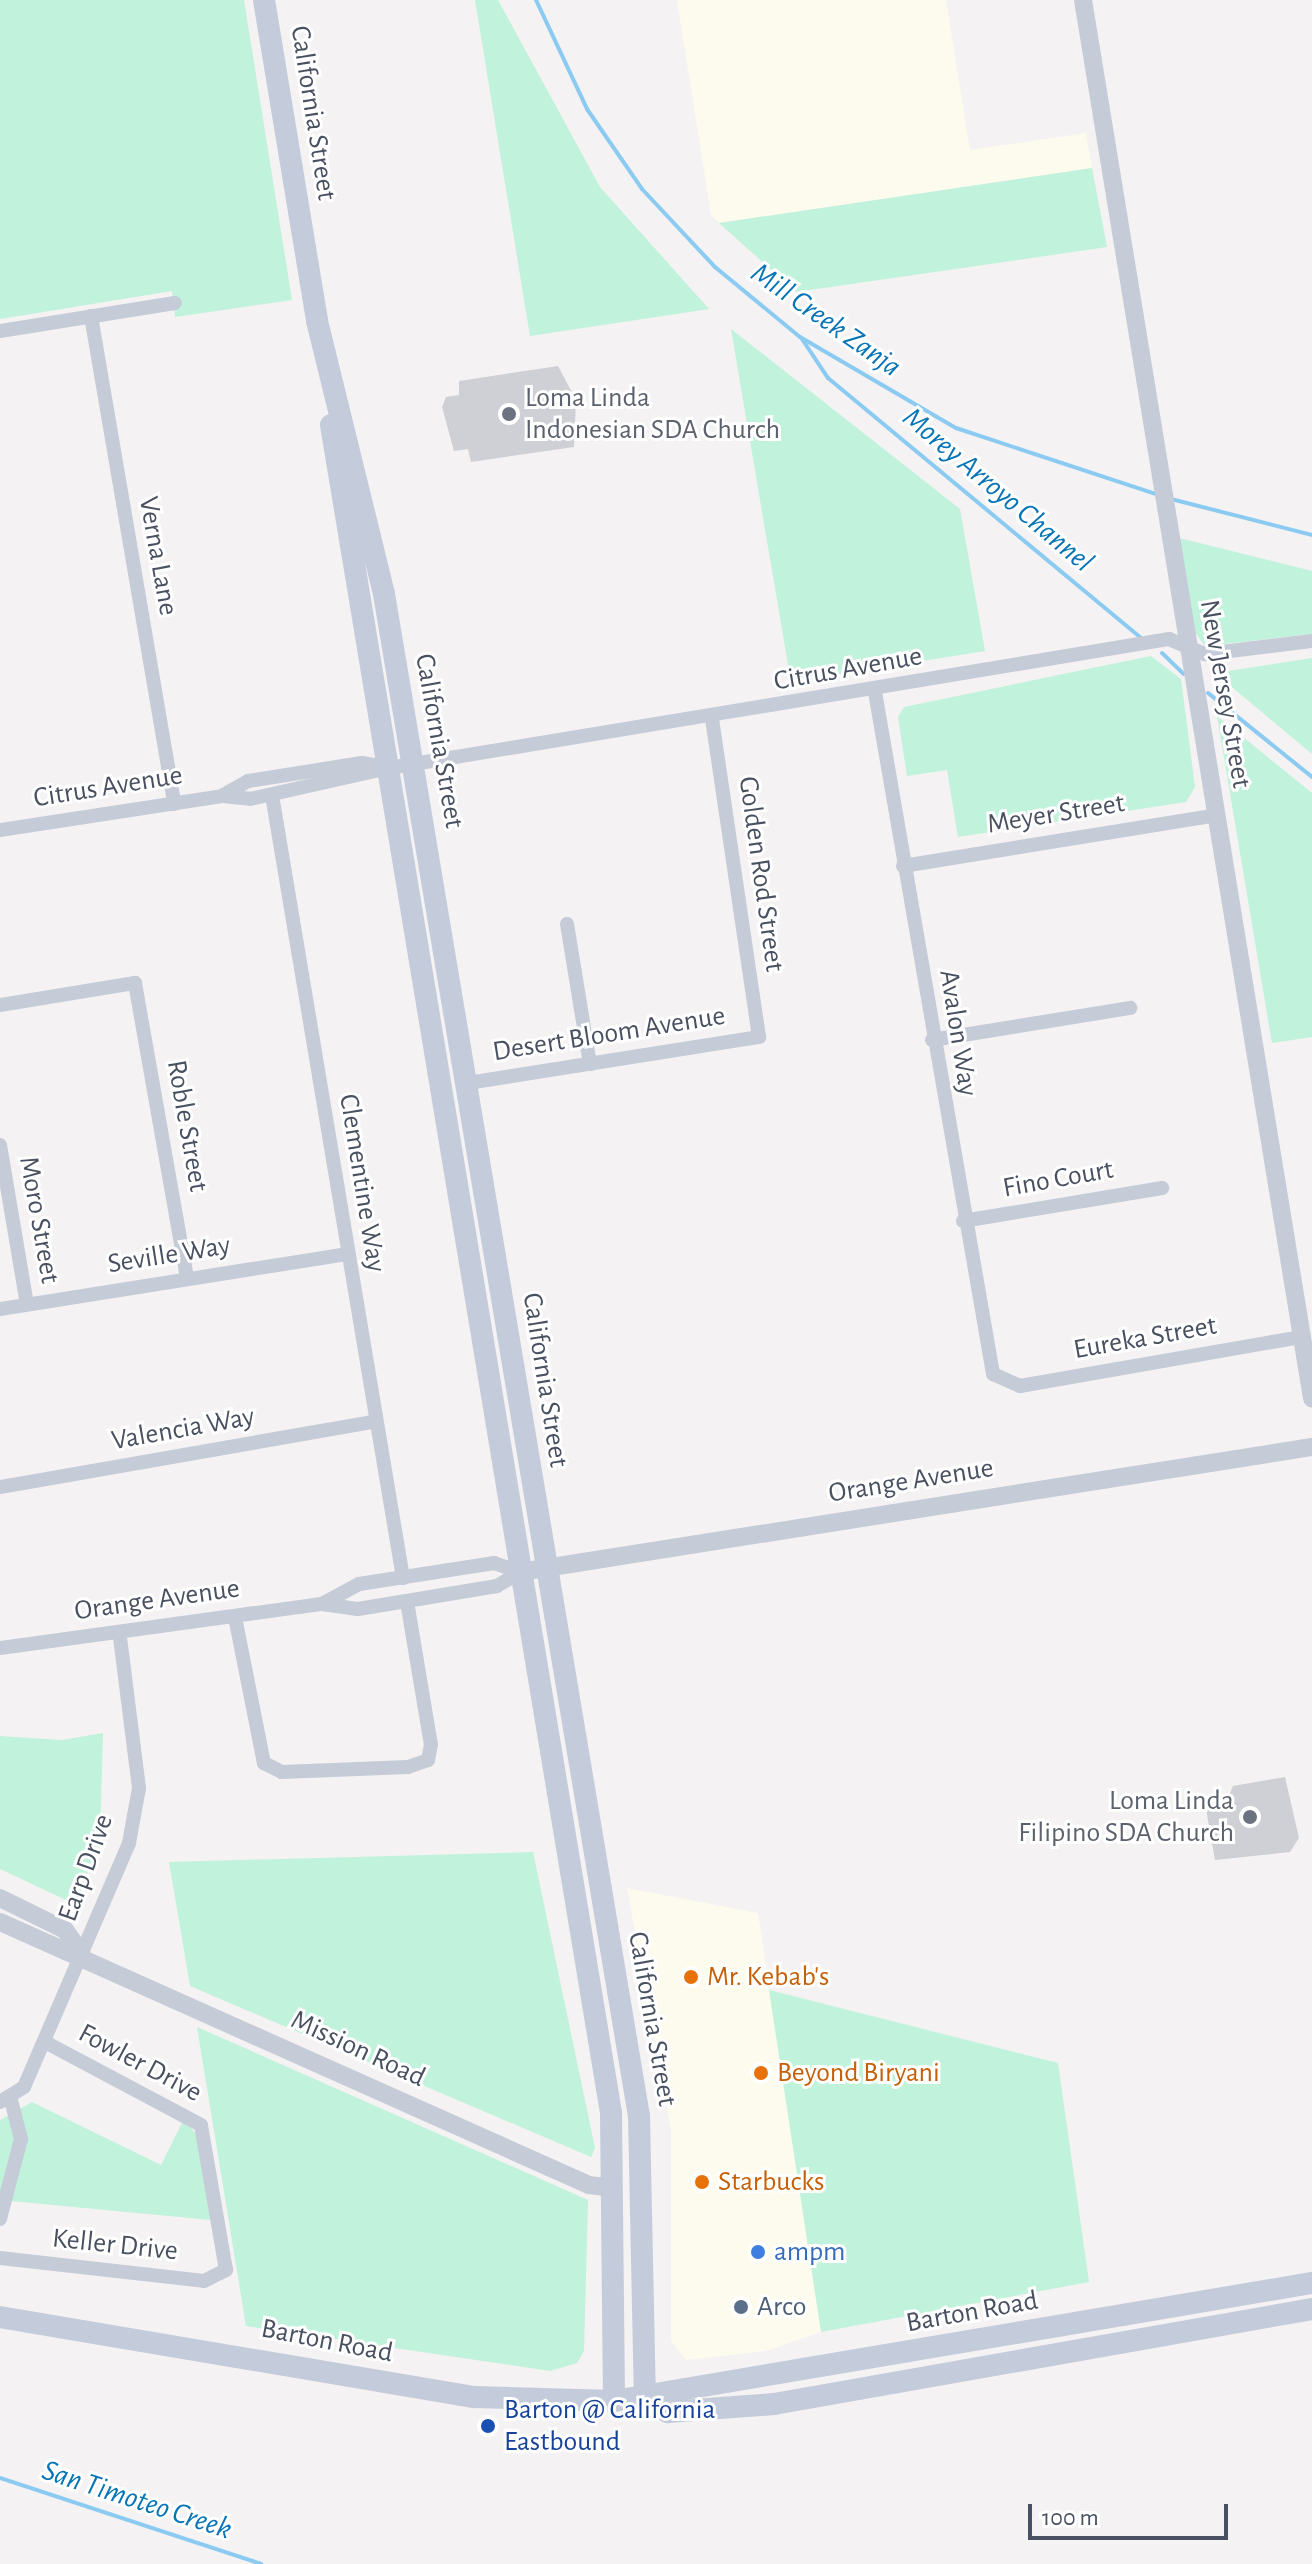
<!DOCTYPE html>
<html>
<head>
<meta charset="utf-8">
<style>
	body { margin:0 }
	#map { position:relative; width:1312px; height:2564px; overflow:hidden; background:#f4f2f2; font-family:"Alegreya Sans",sans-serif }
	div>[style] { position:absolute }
	.commercial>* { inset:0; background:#fdfbed }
	.green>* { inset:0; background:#c0f2dc }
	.stream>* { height:4px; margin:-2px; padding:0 2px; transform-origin:2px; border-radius:2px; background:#8ccbf1 }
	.building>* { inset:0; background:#ced0d6 }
	.minor>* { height:14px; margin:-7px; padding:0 7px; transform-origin:7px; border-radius:7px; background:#c5cbd7 }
	.tertiary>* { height:18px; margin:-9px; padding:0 9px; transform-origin:9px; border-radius:9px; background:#c5cbd7 }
	.secondary>* { height:22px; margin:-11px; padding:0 11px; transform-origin:11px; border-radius:11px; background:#c4cbdb }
	.dots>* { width:22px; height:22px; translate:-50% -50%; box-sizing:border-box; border:4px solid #fff; border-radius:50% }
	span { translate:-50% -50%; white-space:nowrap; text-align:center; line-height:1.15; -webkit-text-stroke:6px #fff; paint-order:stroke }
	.street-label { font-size:28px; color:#495161 }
	.worship-label { font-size:28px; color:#5b616d }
	.left { translate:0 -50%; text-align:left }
	.right { translate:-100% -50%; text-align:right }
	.food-label { font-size:28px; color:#c56008 }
	.shop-label { font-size:28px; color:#366cbe }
	.service-label { font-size:28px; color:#4e5e75 }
	.transit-label { font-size:28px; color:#164399 }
	.water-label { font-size:30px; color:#0674b6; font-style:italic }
	.scale { position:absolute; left:1028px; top:2504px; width:200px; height:36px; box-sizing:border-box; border:4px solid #495161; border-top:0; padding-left:10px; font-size:24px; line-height:28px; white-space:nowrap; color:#495161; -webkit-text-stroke:6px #fff; paint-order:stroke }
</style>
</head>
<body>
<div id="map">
	<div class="commercial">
		<i style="clip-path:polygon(677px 0,946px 0,970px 150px,1086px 133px,1092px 168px,719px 223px,711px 215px)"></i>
		<i style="clip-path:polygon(627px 1888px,758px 1913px,821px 2332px,766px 2351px,686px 2360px,671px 2341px,671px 2130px)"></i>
	</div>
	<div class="green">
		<i style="clip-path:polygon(0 0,244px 0,292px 300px,175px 317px,172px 291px,0 319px)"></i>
		<i style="clip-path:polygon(475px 0,498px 0,600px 187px,709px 309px,530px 336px)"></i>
		<i style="clip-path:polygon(1092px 168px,1107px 247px,796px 292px,719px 223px)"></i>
		<i style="clip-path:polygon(731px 329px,960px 509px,985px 651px,791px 682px)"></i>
		<i style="clip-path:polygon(1179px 538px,1312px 571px,1312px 634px,1205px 646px,1192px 628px)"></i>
		<i style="clip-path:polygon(1151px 656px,1181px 679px,1195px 787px,1186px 802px,958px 837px,947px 770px,907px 776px,898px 717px,904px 707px)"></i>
		<i style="clip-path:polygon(1312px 658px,1312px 754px,1215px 673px)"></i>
		<i style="clip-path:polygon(1217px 716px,1312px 793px,1312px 1037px,1272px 1043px)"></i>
		<i style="clip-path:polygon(103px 1733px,100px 1838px,79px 1896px,66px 1900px,0 1869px,0 1736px,62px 1740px)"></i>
		<i style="clip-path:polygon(533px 1852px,595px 2148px,591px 2157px,190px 1986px,169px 1862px)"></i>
		<i style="clip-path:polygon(769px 1990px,1058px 2063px,1089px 2282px,821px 2332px)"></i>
		<i style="clip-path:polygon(197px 2027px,588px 2200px,584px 2351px,577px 2363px,550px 2371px,246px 2326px)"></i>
		<i style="clip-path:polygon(32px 2102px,161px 2165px,184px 2119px,198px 2137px,211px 2220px,0 2200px,0 2120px)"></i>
	</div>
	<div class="stream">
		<i style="left:536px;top:0;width:120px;rotate:64.9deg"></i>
		<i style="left:587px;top:109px;width:97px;rotate:55.5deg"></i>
		<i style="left:642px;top:189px;width:107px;rotate:46.9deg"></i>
		<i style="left:715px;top:267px;width:110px;rotate:39.5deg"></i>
		<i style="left:800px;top:337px;width:181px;rotate:30.3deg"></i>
		<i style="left:956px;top:428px;width:214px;rotate:18.3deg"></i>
		<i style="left:802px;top:339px;width:47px;rotate:56.3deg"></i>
		<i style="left:828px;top:378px;width:407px;rotate:39.7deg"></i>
		<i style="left:1171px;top:499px;width:146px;rotate:14.3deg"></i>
		<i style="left:1162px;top:653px;width:30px;rotate:44deg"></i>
		<i style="left:1208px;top:693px;width:134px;rotate:38.9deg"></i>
		<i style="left:0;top:2478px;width:275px;rotate:18.2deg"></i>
	</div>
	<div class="building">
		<i style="clip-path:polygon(558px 366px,576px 400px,574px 447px,471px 462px,468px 449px,454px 451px,442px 407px,446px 397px,459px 395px,459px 381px)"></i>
		<i style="clip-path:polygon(1285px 1777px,1299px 1838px,1290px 1852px,1215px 1860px,1206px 1809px,1225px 1805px,1233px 1786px)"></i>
	</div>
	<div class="minor">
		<i style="left:91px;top:316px;width:495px;rotate:80.3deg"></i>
		<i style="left:0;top:331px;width:177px;rotate:-9.1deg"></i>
		<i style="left:875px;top:692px;width:692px;rotate:80.18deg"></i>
		<i style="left:993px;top:1374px;width:30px;rotate:24deg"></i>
		<i style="left:1020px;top:1386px;width:286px;rotate:-9.9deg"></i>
		<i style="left:223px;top:795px;width:29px;rotate:-29deg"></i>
		<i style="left:248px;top:781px;width:115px;rotate:-9deg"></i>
		<i style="left:362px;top:763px;width:27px;rotate:10deg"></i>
		<i style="left:272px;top:795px;width:794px;rotate:80.5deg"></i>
		<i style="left:0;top:830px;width:226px;rotate:-8.7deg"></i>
		<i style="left:223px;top:796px;width:27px;rotate:6deg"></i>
		<i style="left:250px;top:799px;width:142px;rotate:-12.6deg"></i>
		<i style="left:389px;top:768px;width:791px;rotate:-9.39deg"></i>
		<i style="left:1169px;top:639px;width:39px;rotate:23deg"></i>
		<i style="left:1205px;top:654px;width:108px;rotate:-6.9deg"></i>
		<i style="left:903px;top:866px;width:318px;rotate:-9.2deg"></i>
		<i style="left:567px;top:924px;width:142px;rotate:80.7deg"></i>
		<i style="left:0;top:1005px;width:137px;rotate:-9.3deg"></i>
		<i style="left:135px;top:983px;width:300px;rotate:80deg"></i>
		<i style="left:932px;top:1040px;width:201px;rotate:-9.2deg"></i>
		<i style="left:468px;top:1083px;width:295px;rotate:-9deg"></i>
		<i style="left:759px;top:1037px;width:322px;rotate:-98.4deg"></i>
		<i style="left:0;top:1145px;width:161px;rotate:80.4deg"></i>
		<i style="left:963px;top:1221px;width:202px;rotate:-9.4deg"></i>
		<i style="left:0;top:1309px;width:351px;rotate:-9deg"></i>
		<i style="left:0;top:1487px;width:380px;rotate:-9.9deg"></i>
		<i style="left:322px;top:1604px;width:42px;rotate:-28.4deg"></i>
		<i style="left:359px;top:1584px;width:137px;rotate:-8.8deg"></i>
		<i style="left:494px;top:1563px;width:28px;rotate:19deg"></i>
		<i style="left:235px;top:1617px;width:149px;rotate:78.8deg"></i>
		<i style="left:264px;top:1763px;width:20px;rotate:27deg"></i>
		<i style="left:282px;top:1772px;width:126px;rotate:-2.3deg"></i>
		<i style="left:408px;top:1767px;width:21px;rotate:-19deg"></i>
		<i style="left:428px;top:1760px;width:15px;rotate:-79deg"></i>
		<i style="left:431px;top:1745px;width:146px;rotate:-99.5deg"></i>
		<i style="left:0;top:1648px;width:325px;rotate:-7.8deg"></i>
		<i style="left:322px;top:1604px;width:36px;rotate:8deg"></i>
		<i style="left:358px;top:1609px;width:141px;rotate:-9.4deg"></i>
		<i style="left:497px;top:1586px;width:27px;rotate:-31deg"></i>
		<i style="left:0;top:2102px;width:28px;rotate:-32deg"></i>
		<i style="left:24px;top:2087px;width:266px;rotate:-66.7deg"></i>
		<i style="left:129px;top:1843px;width:56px;rotate:-79.7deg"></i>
		<i style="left:139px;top:1788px;width:152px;rotate:-97.2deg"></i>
		<i style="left:0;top:2219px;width:83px;rotate:-75.3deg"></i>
		<i style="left:21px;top:2139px;width:40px;rotate:-104.4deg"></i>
		<i style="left:0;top:2258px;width:205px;rotate:6.4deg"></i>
		<i style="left:204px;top:2281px;width:25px;rotate:-27deg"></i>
		<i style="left:226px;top:2270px;width:147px;rotate:-99.8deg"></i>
		<i style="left:201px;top:2125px;width:177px;rotate:-152deg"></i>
	</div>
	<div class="tertiary">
		<i style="left:1083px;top:0;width:1417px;rotate:80.7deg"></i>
		<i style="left:520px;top:1572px;width:802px;rotate:-8.97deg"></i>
		<i style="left:0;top:1898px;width:72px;rotate:26.2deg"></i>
		<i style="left:65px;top:1930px;width:29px;rotate:55deg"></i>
		<i style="left:0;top:1922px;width:645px;rotate:24.06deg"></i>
		<i style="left:589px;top:2185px;width:24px;rotate:7deg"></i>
	</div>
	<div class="secondary">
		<i style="left:264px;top:0;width:325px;rotate:80.6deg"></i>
		<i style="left:317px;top:321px;width:281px;rotate:76.2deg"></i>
		<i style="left:384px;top:594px;width:1543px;rotate:80.49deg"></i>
		<i style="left:639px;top:2116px;width:284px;rotate:88.8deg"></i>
		<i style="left:331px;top:425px;width:1711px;rotate:80.58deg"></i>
		<i style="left:611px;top:2113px;width:288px;rotate:89.4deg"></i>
		<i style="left:0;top:2317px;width:481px;rotate:9.6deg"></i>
		<i style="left:474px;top:2397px;width:140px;rotate:1.6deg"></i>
		<i style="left:614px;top:2401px;width:708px;rotate:-9.6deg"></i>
		<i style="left:645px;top:2400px;width:26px;rotate:28deg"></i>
		<i style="left:668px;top:2412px;width:106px;rotate:-4.3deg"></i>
		<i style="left:774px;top:2404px;width:546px;rotate:-10.01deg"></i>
	</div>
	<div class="dots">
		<i style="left:509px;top:414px;background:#6b7280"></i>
		<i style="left:1250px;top:1817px;background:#6b7280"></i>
		<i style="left:691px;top:1977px;background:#e8710a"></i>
		<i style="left:761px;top:2073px;background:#e8710a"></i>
		<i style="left:702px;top:2182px;background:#e8710a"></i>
		<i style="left:758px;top:2252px;background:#3f7fe0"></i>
		<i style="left:741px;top:2307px;background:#5c6f8a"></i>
		<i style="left:488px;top:2426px;background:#1a4fb4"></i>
	</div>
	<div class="street-label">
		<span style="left:313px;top:113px;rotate:81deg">California Street</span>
		<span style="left:158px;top:556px;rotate:80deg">Verna Lane</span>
		<span style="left:848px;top:669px;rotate:-10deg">Citrus Avenue</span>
		<span style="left:1225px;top:694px;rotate:80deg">New Jersey Street</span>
		<span style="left:439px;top:741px;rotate:80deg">California Street</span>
		<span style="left:108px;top:787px;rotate:-9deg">Citrus Avenue</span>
		<span style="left:1056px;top:814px;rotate:-9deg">Meyer Street</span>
		<span style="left:761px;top:874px;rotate:82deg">Golden Rod Street</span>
		<span style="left:958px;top:1033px;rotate:81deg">Avalon Way</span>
		<span style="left:609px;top:1034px;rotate:-9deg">Desert Bloom Avenue</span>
		<span style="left:187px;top:1126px;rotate:80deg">Roble Street</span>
		<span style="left:1058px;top:1179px;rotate:-10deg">Fino Court</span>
		<span style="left:362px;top:1183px;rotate:81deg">Clementine Way</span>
		<span style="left:39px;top:1220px;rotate:80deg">Moro Street</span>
		<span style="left:169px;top:1255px;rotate:-9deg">Seville Way</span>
		<span style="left:1145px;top:1338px;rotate:-10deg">Eureka Street</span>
		<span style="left:545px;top:1380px;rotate:81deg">California Street</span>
		<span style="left:183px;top:1429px;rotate:-10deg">Valencia Way</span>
		<span style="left:911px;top:1481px;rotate:-9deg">Orange Avenue</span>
		<span style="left:157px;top:1600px;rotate:-8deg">Orange Avenue</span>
		<span style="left:86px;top:1868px;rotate:-70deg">Earp Drive</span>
		<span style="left:652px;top:2019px;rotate:80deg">California Street</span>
		<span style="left:358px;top:2049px;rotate:25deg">Mission Road</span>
		<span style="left:140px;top:2063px;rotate:28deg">Fowler Drive</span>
		<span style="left:115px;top:2245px;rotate:6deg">Keller Drive</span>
		<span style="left:972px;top:2312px;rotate:-10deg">Barton Road</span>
		<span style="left:327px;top:2341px;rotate:11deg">Barton Road</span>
	</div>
	<div class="worship-label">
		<span class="left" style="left:525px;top:414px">Loma Linda<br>Indonesian SDA Church</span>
		<span class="right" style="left:1234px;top:1817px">Loma Linda<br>Filipino SDA Church</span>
	</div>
	<div class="food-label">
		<span class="left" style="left:707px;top:1977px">Mr. Kebab's</span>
		<span class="left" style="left:777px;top:2073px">Beyond Biryani</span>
		<span class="left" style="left:718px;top:2182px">Starbucks</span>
	</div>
	<div class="shop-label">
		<span class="left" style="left:774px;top:2252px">ampm</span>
	</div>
	<div class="service-label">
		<span class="left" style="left:757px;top:2307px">Arco</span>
	</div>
	<div class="transit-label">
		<span class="left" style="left:504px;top:2426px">Barton @ California<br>Eastbound</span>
	</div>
	<div class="water-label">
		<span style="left:826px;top:320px;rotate:35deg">Mill Creek Zanja</span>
		<span style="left:998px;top:490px;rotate:40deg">Morey Arroyo Channel</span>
		<span style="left:137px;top:2500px;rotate:18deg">San Timoteo Creek</span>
	</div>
	<div class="scale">100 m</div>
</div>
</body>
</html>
